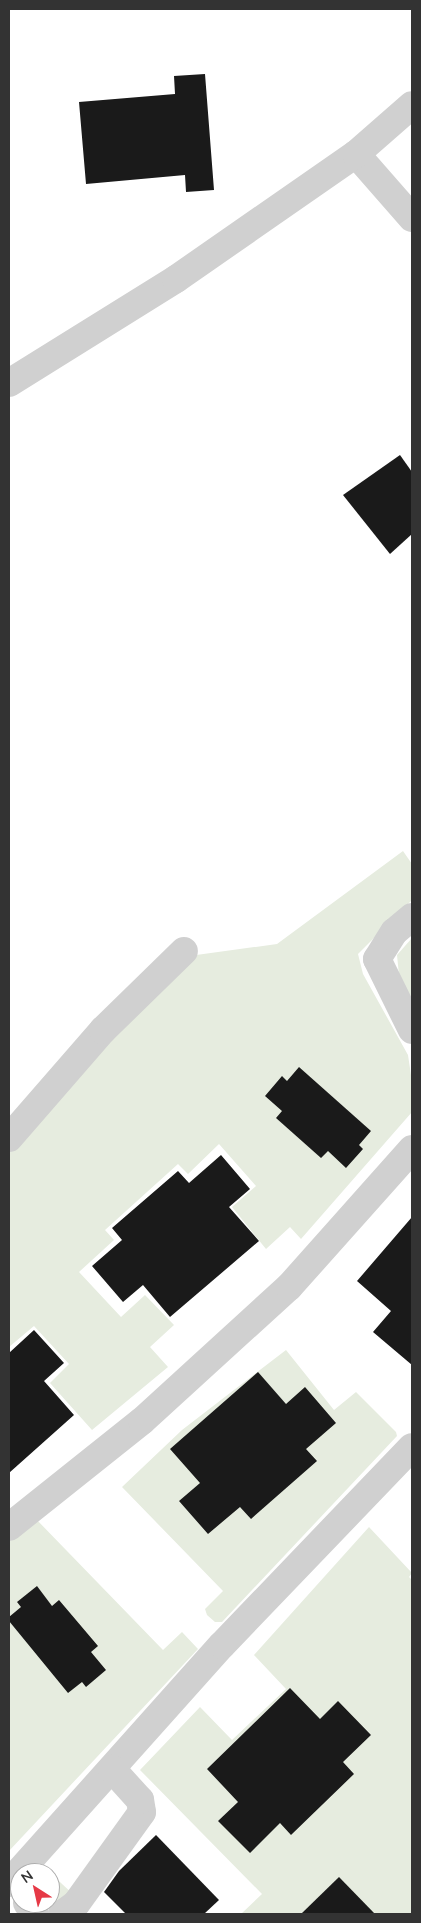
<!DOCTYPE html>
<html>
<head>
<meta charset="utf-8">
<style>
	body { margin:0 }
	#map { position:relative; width:421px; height:1923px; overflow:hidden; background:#fff; font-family:Mulish,sans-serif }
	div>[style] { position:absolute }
	.green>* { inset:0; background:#e6ecdf }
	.building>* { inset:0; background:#1a1a1a }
	.minor>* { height:28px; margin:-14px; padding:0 14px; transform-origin:14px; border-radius:14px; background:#d0d0d0 }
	span { translate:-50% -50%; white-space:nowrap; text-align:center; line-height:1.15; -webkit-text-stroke:5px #fff; paint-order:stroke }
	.frame { position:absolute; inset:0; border:10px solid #333; pointer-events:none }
	.north { position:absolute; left:10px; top:1863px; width:50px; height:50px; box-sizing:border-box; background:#fff; border:1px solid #adadad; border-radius:50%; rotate:325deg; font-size:14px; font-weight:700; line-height:20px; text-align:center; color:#333 }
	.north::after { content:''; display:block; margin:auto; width:18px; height:22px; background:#e63946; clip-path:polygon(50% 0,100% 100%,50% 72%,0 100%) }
</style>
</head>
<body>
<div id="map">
	<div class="green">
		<i style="clip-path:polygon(403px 851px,412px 864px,412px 900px,358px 954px,363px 974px,408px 1055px,412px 1082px,412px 1112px,301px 1239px,290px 1227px,266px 1249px,232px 1207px,256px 1186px,219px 1144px,188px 1174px,178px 1164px,105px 1230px,114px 1240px,79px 1272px,121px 1317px,145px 1295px,174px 1325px,150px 1347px,168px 1367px,92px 1430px,50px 1383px,69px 1364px,34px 1326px,9px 1347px,9px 1153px,42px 1113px,189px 956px,277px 944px)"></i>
		<i style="clip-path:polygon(412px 938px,412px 999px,399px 975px,397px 955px)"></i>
		<i style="clip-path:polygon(286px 1350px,334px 1410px,356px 1392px,396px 1432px,397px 1436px,222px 1622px,215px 1622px,207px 1615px,205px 1609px,223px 1591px,122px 1487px,182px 1430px)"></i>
		<i style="clip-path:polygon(35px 1518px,163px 1650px,182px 1632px,198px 1649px,9px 1851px,9px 1539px)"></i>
		<i style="clip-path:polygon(369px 1527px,412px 1573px,409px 1577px,412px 1580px,412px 1914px,241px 1914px,262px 1894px,140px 1770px,200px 1707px,232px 1740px,286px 1689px,254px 1655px)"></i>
		<i style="clip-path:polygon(48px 1871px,74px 1895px,55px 1911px,50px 1903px)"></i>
	</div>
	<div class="building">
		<i style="clip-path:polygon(205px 74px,214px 190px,186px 192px,185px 175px,86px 184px,79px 102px,175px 94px,174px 76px)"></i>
		<i style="clip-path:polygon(400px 455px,412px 472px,412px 534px,390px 554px,343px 495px)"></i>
		<i style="clip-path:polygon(299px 1067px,371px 1131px,359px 1145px,363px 1149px,346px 1168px,328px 1151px,321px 1158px,276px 1118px,282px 1111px,265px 1096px,282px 1076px,287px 1081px)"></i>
		<i style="clip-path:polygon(221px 1155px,250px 1189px,229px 1207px,259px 1241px,170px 1317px,143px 1285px,123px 1302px,92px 1266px,122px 1240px,112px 1228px,178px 1171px,189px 1183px)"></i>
		<i style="clip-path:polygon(412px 1217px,412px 1365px,373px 1332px,391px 1311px,357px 1281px)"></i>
		<i style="clip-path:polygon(34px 1330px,64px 1363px,44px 1381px,74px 1415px,9px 1473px,9px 1353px)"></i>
		<i style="clip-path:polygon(258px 1372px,286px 1404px,305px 1387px,336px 1423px,306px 1449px,317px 1461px,251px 1519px,240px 1507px,208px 1534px,179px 1501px,200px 1483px,170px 1449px)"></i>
		<i style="clip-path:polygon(37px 1586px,52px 1606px,59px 1600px,98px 1646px,91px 1652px,106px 1670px,86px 1687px,82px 1682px,68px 1693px,9px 1621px,9px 1617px,21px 1607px,17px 1602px)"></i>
		<i style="clip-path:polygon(290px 1688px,320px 1719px,338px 1701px,371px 1735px,343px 1762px,354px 1774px,291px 1835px,280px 1823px,250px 1853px,218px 1821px,238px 1802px,207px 1769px)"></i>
		<i style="clip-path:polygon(156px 1835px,219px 1900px,204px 1914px,126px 1914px,104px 1892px,119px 1871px)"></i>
		<i style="clip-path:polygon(339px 1877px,375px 1914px,301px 1914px)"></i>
	</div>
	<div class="minor">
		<i style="left:356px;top:154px;width:85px;rotate:48.8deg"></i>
		<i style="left:9px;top:383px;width:197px;rotate:-31.9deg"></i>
		<i style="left:176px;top:279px;width:219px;rotate:-34.8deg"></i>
		<i style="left:356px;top:154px;width:74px;rotate:-41.2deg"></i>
		<i style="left:412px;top:917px;width:23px;rotate:140deg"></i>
		<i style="left:394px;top:932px;width:32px;rotate:122deg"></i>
		<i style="left:377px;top:959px;width:79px;rotate:63.8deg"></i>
		<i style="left:9px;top:1138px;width:143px;rotate:-49deg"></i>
		<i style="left:103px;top:1030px;width:113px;rotate:-44.3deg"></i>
		<i style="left:9px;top:1527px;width:170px;rotate:-38.6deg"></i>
		<i style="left:142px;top:1421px;width:199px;rotate:-42.4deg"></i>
		<i style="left:289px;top:1287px;width:185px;rotate:-48.3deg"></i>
		<i style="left:9px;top:1883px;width:319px;rotate:-48.2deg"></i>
		<i style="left:222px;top:1645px;width:274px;rotate:-46.2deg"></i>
		<i style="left:27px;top:1903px;width:14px;rotate:54deg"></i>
		<i style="left:62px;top:1914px;width:17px;rotate:-36deg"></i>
		<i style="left:76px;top:1904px;width:113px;rotate:-54.3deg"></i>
		<i style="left:142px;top:1812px;width:12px;rotate:-99deg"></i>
		<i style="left:140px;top:1800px;width:42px;rotate:-132.1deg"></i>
	</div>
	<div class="frame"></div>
	<div class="north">N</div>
</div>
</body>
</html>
